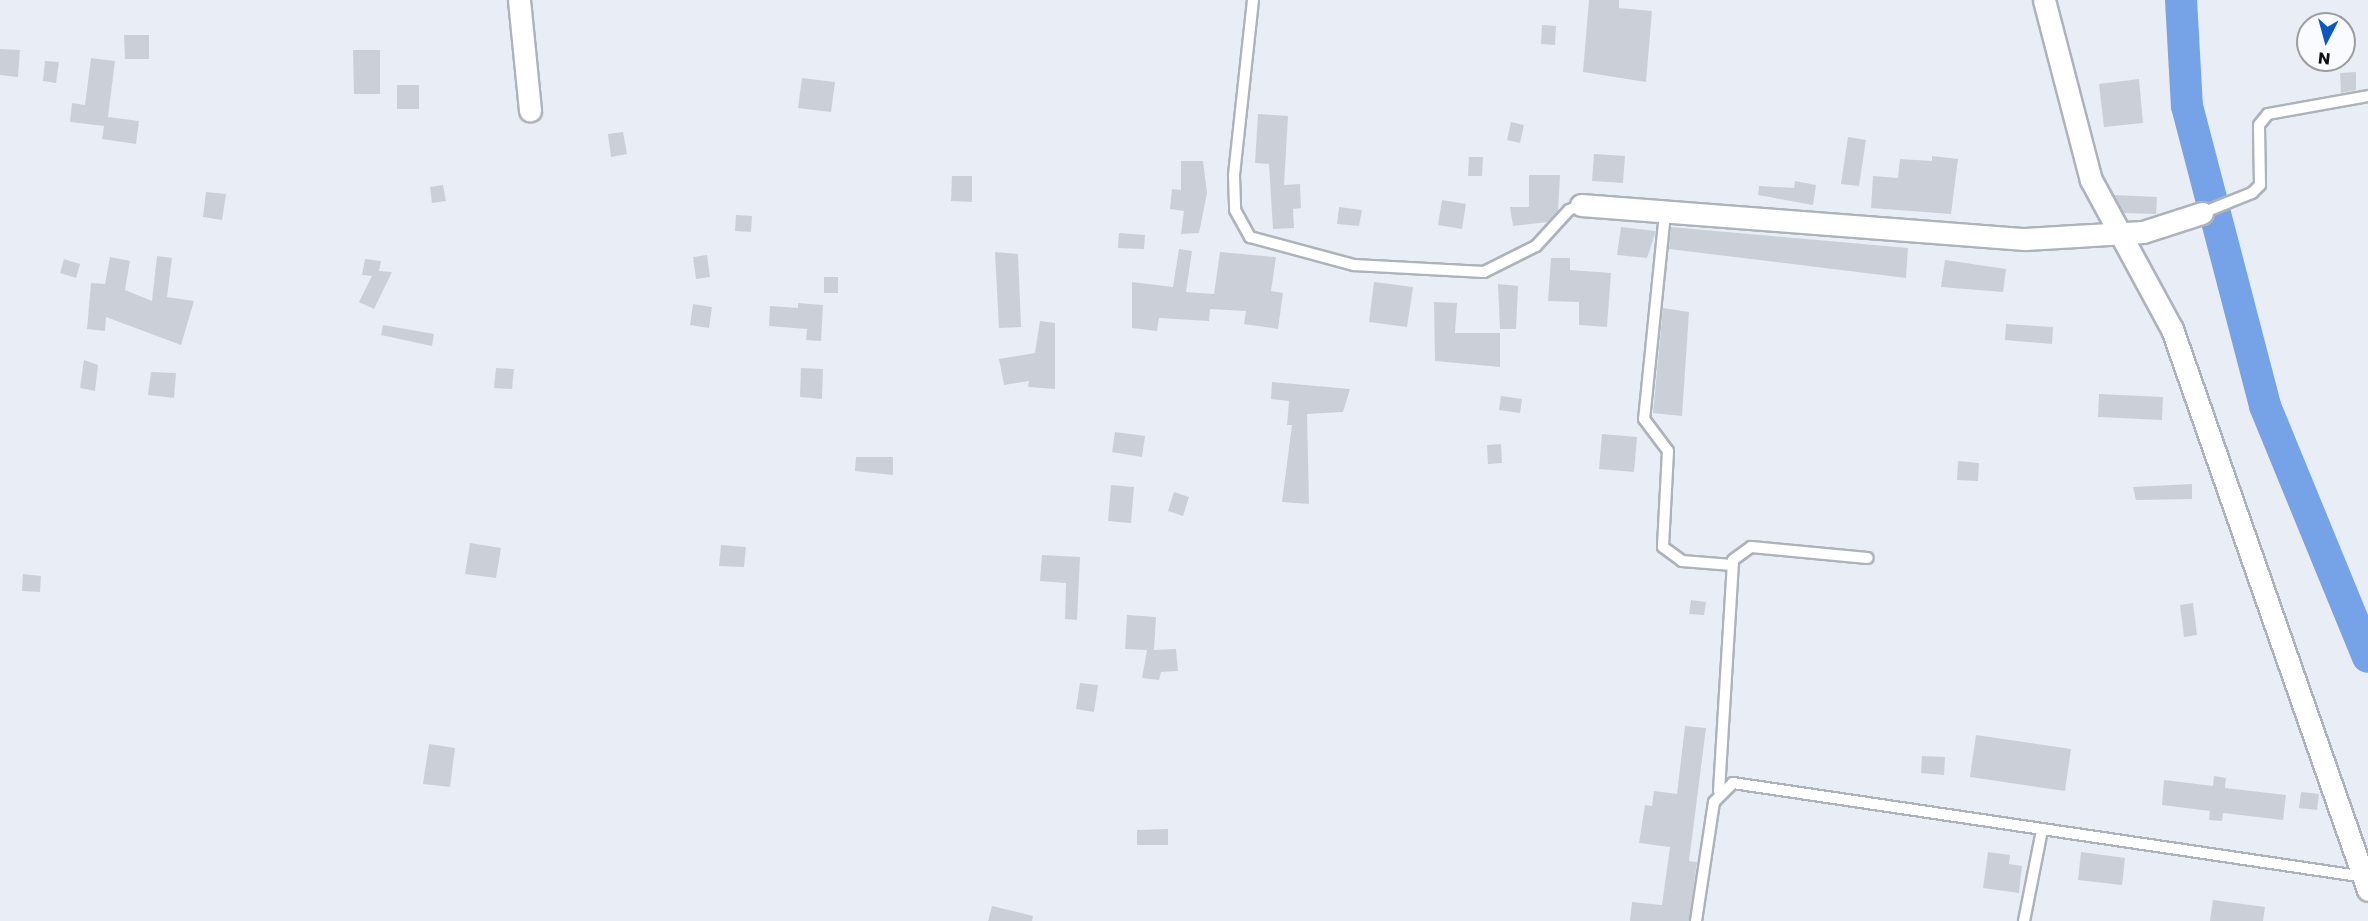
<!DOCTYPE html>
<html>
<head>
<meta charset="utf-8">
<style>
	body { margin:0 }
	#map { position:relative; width:2368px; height:921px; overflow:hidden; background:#e9eef6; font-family:Poppins,sans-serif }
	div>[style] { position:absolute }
	.river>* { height:32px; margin:-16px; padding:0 16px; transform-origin:16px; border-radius:16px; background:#76a2e8 }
	.building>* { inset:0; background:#cbd0d8 }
	.roads { filter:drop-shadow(2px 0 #aeb2ba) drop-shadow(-2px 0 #aeb2ba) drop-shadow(0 2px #aeb2ba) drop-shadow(0 -2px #aeb2ba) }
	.service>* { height:10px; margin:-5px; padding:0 5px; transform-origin:5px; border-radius:5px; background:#fff }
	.minor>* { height:21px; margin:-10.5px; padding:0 10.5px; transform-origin:10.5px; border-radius:10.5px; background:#fff }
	span { translate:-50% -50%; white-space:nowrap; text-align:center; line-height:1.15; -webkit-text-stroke:4.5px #f9fbff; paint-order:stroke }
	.north { position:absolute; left:2296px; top:12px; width:60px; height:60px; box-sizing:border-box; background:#f9fbff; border:2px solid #9b9da0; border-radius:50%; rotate:186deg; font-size:16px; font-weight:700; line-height:24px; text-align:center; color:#0e1012 }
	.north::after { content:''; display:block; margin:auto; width:21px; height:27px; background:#0e57c1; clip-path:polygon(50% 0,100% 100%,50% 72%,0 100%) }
</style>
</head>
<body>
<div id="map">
	<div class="river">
		<i style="left:2181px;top:0;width:106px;rotate:86.8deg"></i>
		<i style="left:2187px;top:106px;width:310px;rotate:75.4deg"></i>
		<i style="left:2265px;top:406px;width:271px;rotate:67.7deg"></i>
	</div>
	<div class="building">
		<i style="clip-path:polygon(1589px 0,1619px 0,1619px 8px,1652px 11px,1646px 82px,1583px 72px)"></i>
		<i style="clip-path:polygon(1542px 25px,1556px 26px,1555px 45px,1541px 44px)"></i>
		<i style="clip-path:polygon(124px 35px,149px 35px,149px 59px,125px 59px)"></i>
		<i style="clip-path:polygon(0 49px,20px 50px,18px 77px,0 75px)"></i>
		<i style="clip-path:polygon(353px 50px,380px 50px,380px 94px,354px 94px)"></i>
		<i style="clip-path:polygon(91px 58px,115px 61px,108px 117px,139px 121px,136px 144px,102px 139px,104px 126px,70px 122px,72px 103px,85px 105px)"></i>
		<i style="clip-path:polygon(45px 61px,59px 62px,56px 83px,43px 81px)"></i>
		<i style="clip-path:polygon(2356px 72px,2356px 90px,2341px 93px,2340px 73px)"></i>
		<i style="clip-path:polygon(802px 78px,835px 82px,831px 112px,798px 108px)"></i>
		<i style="clip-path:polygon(2139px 79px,2143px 123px,2104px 127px,2099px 84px)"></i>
		<i style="clip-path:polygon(397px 85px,419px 85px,419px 109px,397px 109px)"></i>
		<i style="clip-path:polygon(1258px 114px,1288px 116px,1284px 185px,1300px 184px,1301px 208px,1293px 209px,1294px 228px,1273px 229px,1269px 164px,1255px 163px)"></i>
		<i style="clip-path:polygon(1511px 122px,1524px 125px,1520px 143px,1507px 140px)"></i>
		<i style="clip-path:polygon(623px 132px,627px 154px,611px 157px,608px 134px)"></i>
		<i style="clip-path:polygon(1848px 137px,1866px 140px,1859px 186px,1841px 184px)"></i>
		<i style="clip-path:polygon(1594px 154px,1625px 156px,1623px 183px,1592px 181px)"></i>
		<i style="clip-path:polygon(1932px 156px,1958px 159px,1951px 214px,1871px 208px,1873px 176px,1898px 178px,1900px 159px,1932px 161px)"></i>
		<i style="clip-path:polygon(1469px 157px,1483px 157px,1482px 176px,1468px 176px)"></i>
		<i style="clip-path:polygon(1181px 161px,1203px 161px,1207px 193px,1199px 233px,1181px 234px,1184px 211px,1170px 209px,1172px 189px,1181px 190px)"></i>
		<i style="clip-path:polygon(1529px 175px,1560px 175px,1558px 211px,1548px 222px,1513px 226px,1510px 207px,1529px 207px)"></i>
		<i style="clip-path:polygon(952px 176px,972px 176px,972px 202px,951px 201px)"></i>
		<i style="clip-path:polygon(1795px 181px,1816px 185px,1813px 205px,1758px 195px,1759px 186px,1794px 188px)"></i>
		<i style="clip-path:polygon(443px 185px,446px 201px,432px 203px,430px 187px)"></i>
		<i style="clip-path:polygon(206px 192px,226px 194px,222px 220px,203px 217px)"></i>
		<i style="clip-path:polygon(2114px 195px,2157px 197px,2156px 214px,2123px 213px)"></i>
		<i style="clip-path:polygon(1442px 200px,1466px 204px,1462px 229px,1438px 225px)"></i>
		<i style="clip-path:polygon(1339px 207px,1362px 210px,1359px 226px,1337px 224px)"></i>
		<i style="clip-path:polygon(736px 215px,752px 216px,751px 232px,735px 231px)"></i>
		<i style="clip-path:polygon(1621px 227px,1656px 231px,1647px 258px,1617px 255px)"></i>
		<i style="clip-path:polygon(1671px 227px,1908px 248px,1906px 278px,1669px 249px)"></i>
		<i style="clip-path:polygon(1119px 233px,1145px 235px,1144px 249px,1118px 248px)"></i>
		<i style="clip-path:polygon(1179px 249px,1192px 251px,1186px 292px,1214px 294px,1220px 252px,1276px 257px,1271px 291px,1283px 293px,1278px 329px,1244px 324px,1246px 311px,1210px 309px,1209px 321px,1159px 318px,1157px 331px,1132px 328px,1132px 282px,1173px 287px)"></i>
		<i style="clip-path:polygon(995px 252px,1018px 254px,1021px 327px,999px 328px)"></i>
		<i style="clip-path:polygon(707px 255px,710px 277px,696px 279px,693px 257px)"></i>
		<i style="clip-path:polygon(157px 256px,172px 258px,167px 297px,194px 301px,181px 345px,106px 317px,105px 331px,87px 329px,91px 283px,105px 284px,110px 257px,130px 261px,125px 290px,152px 301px)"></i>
		<i style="clip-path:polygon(1551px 258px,1570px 258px,1570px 270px,1611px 273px,1607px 327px,1579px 325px,1579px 302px,1548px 301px)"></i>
		<i style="clip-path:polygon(64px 259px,80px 264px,76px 278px,60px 273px)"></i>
		<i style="clip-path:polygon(365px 259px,381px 261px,379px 271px,392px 272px,374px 309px,359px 302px,372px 276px,362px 275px)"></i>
		<i style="clip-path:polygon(1945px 260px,2006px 269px,2003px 292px,1941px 287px)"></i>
		<i style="clip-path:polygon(824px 277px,838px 277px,838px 293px,824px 293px)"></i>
		<i style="clip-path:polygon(1374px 282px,1413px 287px,1407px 327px,1369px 322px)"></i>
		<i style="clip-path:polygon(1498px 284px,1518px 286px,1516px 329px,1500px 329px)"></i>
		<i style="clip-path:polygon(1434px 302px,1457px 303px,1455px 333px,1500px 333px,1500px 367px,1435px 361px)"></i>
		<i style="clip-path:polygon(798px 303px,823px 305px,821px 341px,806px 340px,807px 329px,769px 326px,770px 306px,798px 308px)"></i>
		<i style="clip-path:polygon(693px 304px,712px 307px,709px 328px,690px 325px)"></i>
		<i style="clip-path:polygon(1663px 308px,1689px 312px,1682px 416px,1653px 413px)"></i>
		<i style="clip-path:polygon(1040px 321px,1055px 323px,1055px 389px,1028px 387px,1029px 381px,1004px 385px,999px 359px,1035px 353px)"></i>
		<i style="clip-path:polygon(2006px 324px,2053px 327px,2052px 344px,2005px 340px)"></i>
		<i style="clip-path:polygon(383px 325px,434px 334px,432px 346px,381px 335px)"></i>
		<i style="clip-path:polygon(84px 360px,98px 365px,95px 391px,80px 388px)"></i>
		<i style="clip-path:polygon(496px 368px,514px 369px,512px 389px,494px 388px)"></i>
		<i style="clip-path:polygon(801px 368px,823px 369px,822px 399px,800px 397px)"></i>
		<i style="clip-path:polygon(151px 372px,176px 373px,174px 398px,148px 395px)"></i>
		<i style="clip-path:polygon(1272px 382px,1350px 389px,1343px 412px,1307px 414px,1309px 504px,1282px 502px,1292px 425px,1287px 425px,1289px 401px,1271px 399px)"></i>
		<i style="clip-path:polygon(2099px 394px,2163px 397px,2162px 420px,2098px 417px)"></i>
		<i style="clip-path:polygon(1501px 396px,1522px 399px,1520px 413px,1499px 410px)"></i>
		<i style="clip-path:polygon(1115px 432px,1145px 436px,1142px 457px,1112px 452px)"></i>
		<i style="clip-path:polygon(1602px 434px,1637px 437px,1634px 472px,1599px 469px)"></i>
		<i style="clip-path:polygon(1501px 444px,1502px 463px,1488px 464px,1487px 445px)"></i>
		<i style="clip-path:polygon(856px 457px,893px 457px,893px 475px,855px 471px)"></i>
		<i style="clip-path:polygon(1958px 461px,1979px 463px,1978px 481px,1957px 480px)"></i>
		<i style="clip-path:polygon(2192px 484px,2192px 499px,2136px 500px,2133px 487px)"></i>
		<i style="clip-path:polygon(1111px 485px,1134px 487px,1131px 523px,1108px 521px)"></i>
		<i style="clip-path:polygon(1174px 492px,1189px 497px,1183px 516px,1168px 511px)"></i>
		<i style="clip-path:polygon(470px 543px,501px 548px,496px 578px,465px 574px)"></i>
		<i style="clip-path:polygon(721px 545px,746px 547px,744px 567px,719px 566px)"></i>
		<i style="clip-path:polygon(1042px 555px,1080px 557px,1077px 620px,1065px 619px,1066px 583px,1040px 581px)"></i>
		<i style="clip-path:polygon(23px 574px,41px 576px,40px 592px,22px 591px)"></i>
		<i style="clip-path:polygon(1691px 600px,1706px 602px,1704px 615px,1689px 614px)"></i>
		<i style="clip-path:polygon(2193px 603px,2197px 635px,2184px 637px,2180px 605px)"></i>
		<i style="clip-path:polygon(1127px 615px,1156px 617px,1154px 650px,1176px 649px,1178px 671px,1161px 672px,1159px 680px,1142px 678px,1147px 650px,1125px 649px)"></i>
		<i style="clip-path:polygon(1080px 683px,1098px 685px,1094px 712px,1076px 709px)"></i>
		<i style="clip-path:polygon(1685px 726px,1706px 728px,1689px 861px,1697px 862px,1689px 921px,1630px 921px,1632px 902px,1662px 905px,1670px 847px,1639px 843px,1645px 805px,1652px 806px,1654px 791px,1677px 794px)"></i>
		<i style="clip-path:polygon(1976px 735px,2071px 749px,2065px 791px,1970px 777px)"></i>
		<i style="clip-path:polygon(429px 744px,455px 748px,450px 787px,423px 784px)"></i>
		<i style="clip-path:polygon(1922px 756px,1945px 757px,1944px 775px,1921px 773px)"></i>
		<i style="clip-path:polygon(2214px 776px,2226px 778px,2225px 788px,2286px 795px,2283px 820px,2223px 813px,2222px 821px,2209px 820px,2210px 811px,2162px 805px,2164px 780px,2213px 786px)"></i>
		<i style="clip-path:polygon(2301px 792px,2319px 794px,2317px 810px,2299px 808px)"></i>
		<i style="clip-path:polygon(1168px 829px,1168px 845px,1137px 845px,1137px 830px)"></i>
		<i style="clip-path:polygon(1988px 852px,2010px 855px,2009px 864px,2022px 866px,2019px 893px,1983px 888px)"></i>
		<i style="clip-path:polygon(2081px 852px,2125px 858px,2122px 885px,2078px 880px)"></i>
		<i style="clip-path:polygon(2213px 900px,2265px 907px,2263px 921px,2210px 921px)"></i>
		<i style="clip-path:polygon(992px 906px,1033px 916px,1032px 921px,988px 921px)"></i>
	</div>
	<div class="roads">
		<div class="service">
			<i style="left:1253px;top:0;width:177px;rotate:96.2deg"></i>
			<i style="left:1234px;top:176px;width:34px;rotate:88deg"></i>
			<i style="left:1235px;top:210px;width:31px;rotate:61deg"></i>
			<i style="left:1250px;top:237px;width:108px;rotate:15.1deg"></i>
			<i style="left:1354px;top:265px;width:130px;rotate:3.1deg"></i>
			<i style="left:1484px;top:272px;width:58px;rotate:-26.6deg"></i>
			<i style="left:1536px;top:246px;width:49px;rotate:-47.5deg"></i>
			<i style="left:1569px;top:210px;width:13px;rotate:-23deg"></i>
			<i style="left:1665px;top:213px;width:207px;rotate:95.8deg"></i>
			<i style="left:1644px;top:419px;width:40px;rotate:53deg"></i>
			<i style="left:1668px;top:451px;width:96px;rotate:93deg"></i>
			<i style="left:1663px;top:547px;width:24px;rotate:36deg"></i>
			<i style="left:1682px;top:561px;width:50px;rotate:4.6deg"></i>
			<i style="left:2202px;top:213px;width:54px;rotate:-21.8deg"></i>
			<i style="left:2252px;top:193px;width:11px;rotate:-45deg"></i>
			<i style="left:2260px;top:185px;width:60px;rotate:-91deg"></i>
			<i style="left:2259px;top:125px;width:14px;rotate:-51deg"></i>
			<i style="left:2268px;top:114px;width:102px;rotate:-10.2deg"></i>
			<i style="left:1719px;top:791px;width:231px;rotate:-86.5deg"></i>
			<i style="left:1733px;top:560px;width:22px;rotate:-36deg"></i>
			<i style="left:1751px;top:547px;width:117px;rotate:5.4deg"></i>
			<i style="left:1696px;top:921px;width:120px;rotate:-81.4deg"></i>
			<i style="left:1714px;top:802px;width:27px;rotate:-45deg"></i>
			<i style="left:1733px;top:783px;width:639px;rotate:8.46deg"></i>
			<i style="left:2024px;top:921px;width:93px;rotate:-78.8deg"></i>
		</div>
		<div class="minor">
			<i style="left:519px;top:0;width:111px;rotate:84.3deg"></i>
			<i style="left:2044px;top:0;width:186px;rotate:75.4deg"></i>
			<i style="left:2091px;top:180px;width:170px;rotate:61.5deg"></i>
			<i style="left:2172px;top:329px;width:594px;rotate:70.74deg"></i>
			<i style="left:1581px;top:205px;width:445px;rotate:4.4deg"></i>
			<i style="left:2025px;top:239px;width:118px;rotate:-3.4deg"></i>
			<i style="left:2143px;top:232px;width:62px;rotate:-17.9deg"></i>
		</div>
	</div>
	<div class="north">N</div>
</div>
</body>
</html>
